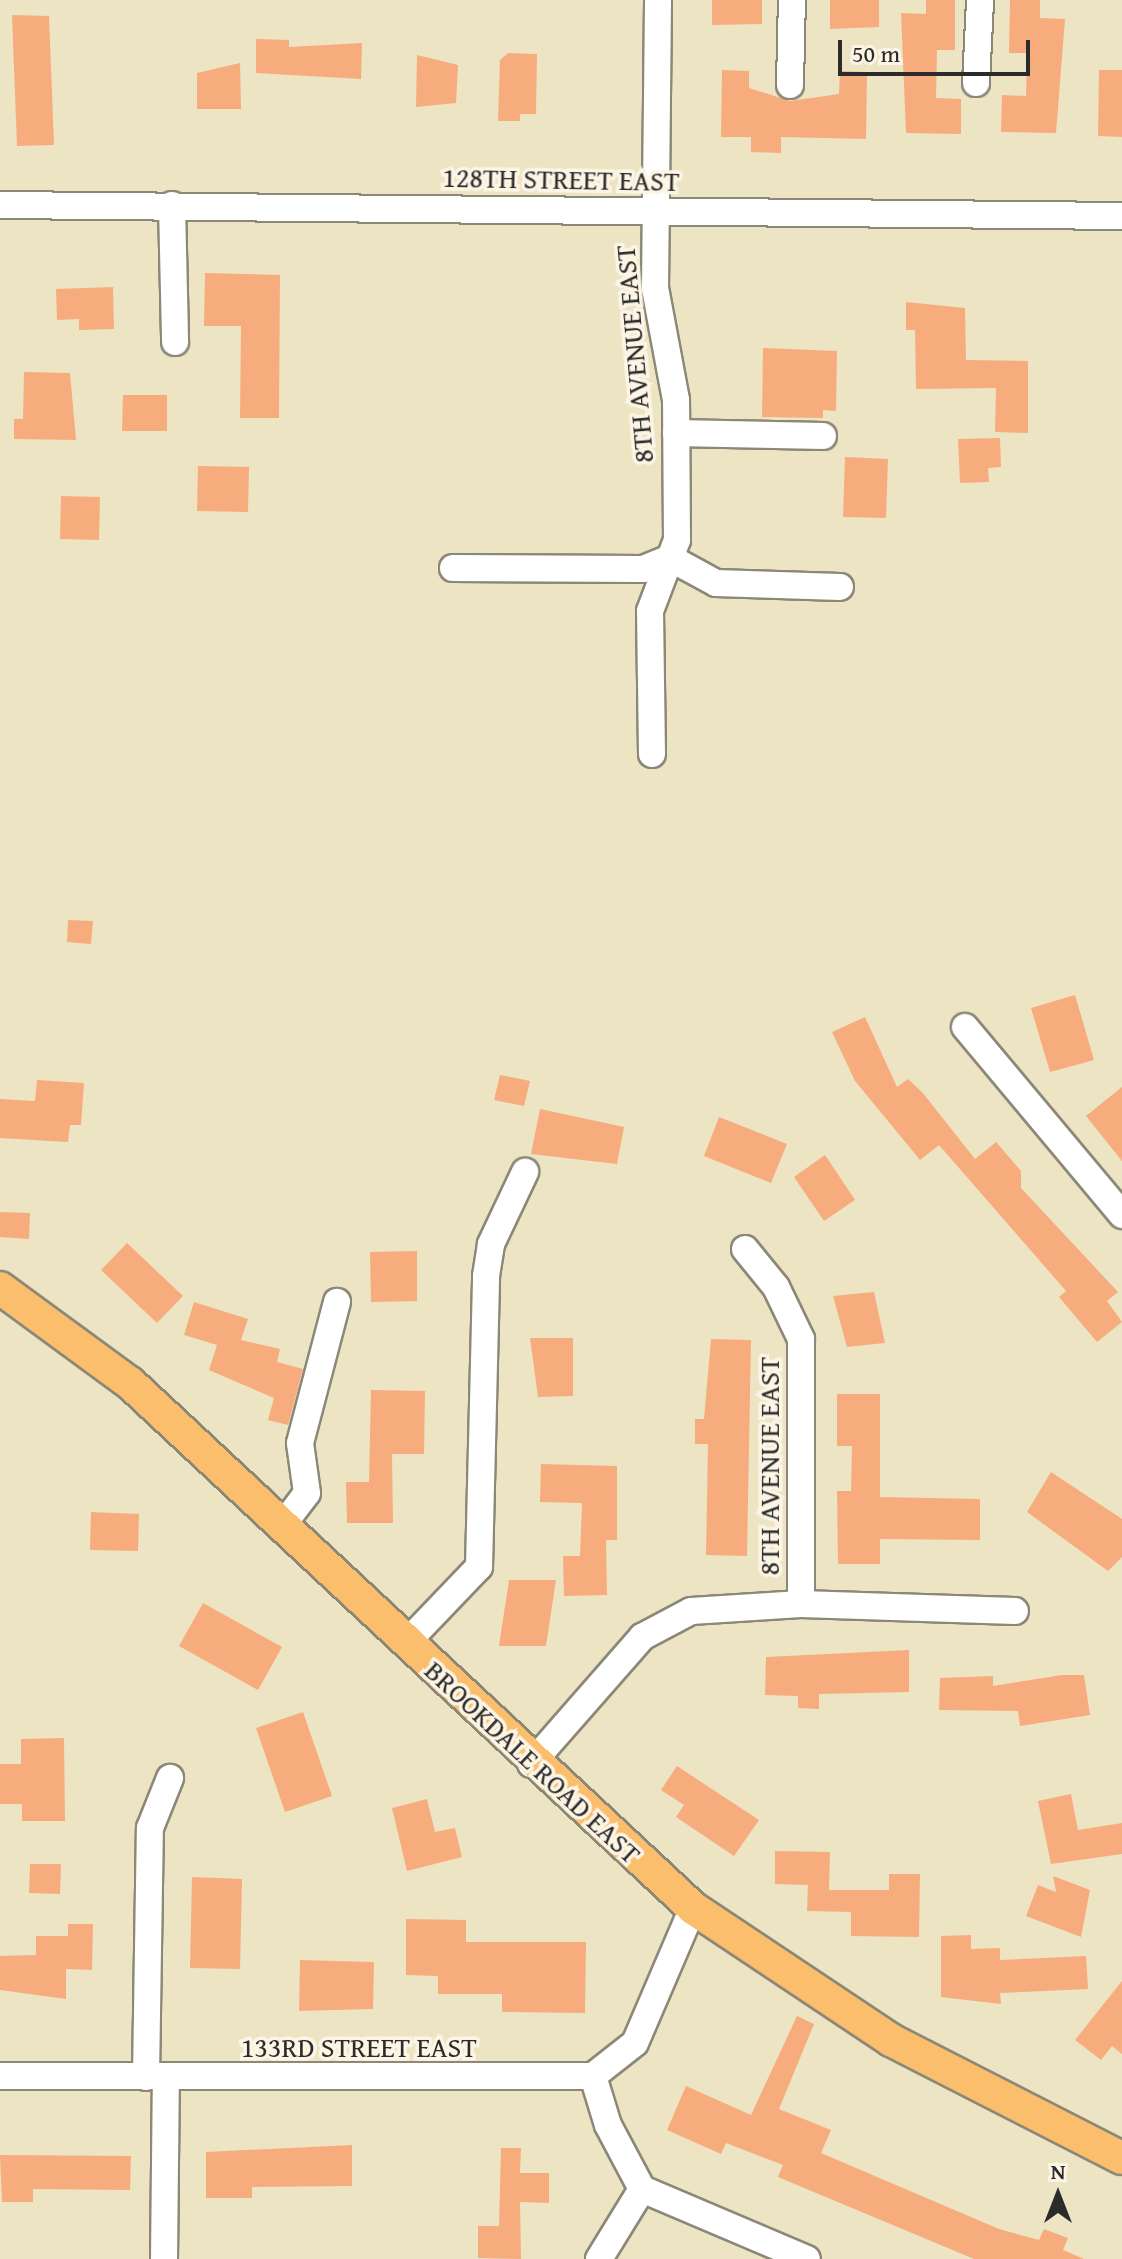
<!DOCTYPE html>
<html>
<head>
<meta charset="utf-8">
<style>
	body { margin:0 }
	#map { position:relative; width:1122px; height:2259px; overflow:hidden; background:#ede4c4; font-family:"Gentium Book Plus",serif }
	div>[style] { position:absolute }
	.building>* { inset:0; background:#f7ac7d }
	.roads { filter:drop-shadow(2px 0 #8c8878) drop-shadow(-2px 0 #8c8878) drop-shadow(0 2px #8c8878) drop-shadow(0 -2px #8c8878) }
	.minor>* { height:26px; margin:-13px; padding:0 13px; transform-origin:13px; border-radius:13px; background:#fff }
	.major>* { height:32px; margin:-16px; padding:0 16px; transform-origin:16px; border-radius:16px; background:#fabe6d }
	span { translate:-50% -50%; white-space:nowrap; text-align:center; line-height:1.15; -webkit-text-stroke:7px #fcf5e5; paint-order:stroke }
	.street-label { font-size:28px; color:#2b2b2b }
	.north { position:absolute; left:1018px; top:2155px; width:80px; height:80px; -webkit-text-stroke:6px #fcf5e5; paint-order:stroke; rotate:0deg; font-size:22px; font-weight:700; line-height:32px; text-align:center; color:#2b2b2b }
	.north::after { content:''; display:block; margin:auto; width:28px; height:36px; background:#2b2b2b; clip-path:polygon(50% 0,100% 100%,50% 72%,0 100%) }
	.scale { position:absolute; left:838px; top:40px; width:192px; height:36px; box-sizing:border-box; border:4px solid #2b2b2b; border-top:0; padding-left:10px; font-size:24px; line-height:28px; white-space:nowrap; color:#2b2b2b; -webkit-text-stroke:6px #fcf5e5; paint-order:stroke }
</style>
</head>
<body>
<div id="map">
	<div class="building">
		<i style="clip-path:polygon(712px 0,762px 0,762px 24px,712px 25px)"></i>
		<i style="clip-path:polygon(830px 0,879px 0,879px 27px,830px 29px)"></i>
		<i style="clip-path:polygon(926px 0,955px 0,955px 50px,937px 50px,936px 98px,961px 99px,961px 134px,906px 133px,901px 13px,926px 14px)"></i>
		<i style="clip-path:polygon(1010px 0,1040px 0,1040px 18px,1065px 19px,1056px 133px,1001px 132px,1002px 95px,1026px 96px,1027px 53px,1009px 53px)"></i>
		<i style="clip-path:polygon(12px 15px,49px 16px,54px 145px,17px 146px)"></i>
		<i style="clip-path:polygon(256px 39px,289px 40px,289px 47px,362px 43px,361px 79px,256px 73px)"></i>
		<i style="clip-path:polygon(508px 53px,537px 54px,536px 114px,520px 114px,520px 121px,498px 121px,500px 60px)"></i>
		<i style="clip-path:polygon(417px 55px,458px 65px,456px 103px,416px 107px)"></i>
		<i style="clip-path:polygon(240px 63px,241px 109px,197px 109px,197px 73px)"></i>
		<i style="clip-path:polygon(722px 70px,749px 71px,749px 88px,790px 101px,839px 94px,840px 71px,867px 72px,866px 139px,781px 137px,781px 153px,751px 152px,751px 137px,721px 137px)"></i>
		<i style="clip-path:polygon(1099px 70px,1122px 70px,1122px 137px,1098px 136px)"></i>
		<i style="clip-path:polygon(205px 273px,280px 275px,279px 418px,240px 418px,241px 326px,204px 326px)"></i>
		<i style="clip-path:polygon(113px 287px,114px 329px,79px 330px,79px 319px,57px 320px,56px 289px)"></i>
		<i style="clip-path:polygon(906px 302px,965px 308px,966px 360px,1028px 361px,1028px 433px,995px 432px,996px 388px,916px 389px,915px 330px,906px 330px)"></i>
		<i style="clip-path:polygon(763px 348px,837px 351px,836px 411px,823px 410px,823px 418px,762px 417px)"></i>
		<i style="clip-path:polygon(24px 372px,70px 373px,76px 440px,14px 439px,14px 419px,23px 419px)"></i>
		<i style="clip-path:polygon(123px 395px,167px 395px,167px 431px,122px 431px)"></i>
		<i style="clip-path:polygon(1000px 438px,1001px 467px,988px 468px,989px 482px,960px 483px,958px 439px)"></i>
		<i style="clip-path:polygon(845px 457px,888px 459px,886px 518px,843px 517px)"></i>
		<i style="clip-path:polygon(198px 466px,249px 467px,248px 512px,197px 511px)"></i>
		<i style="clip-path:polygon(61px 496px,100px 497px,99px 540px,60px 539px)"></i>
		<i style="clip-path:polygon(68px 920px,93px 921px,91px 944px,67px 942px)"></i>
		<i style="clip-path:polygon(1075px 995px,1094px 1060px,1050px 1072px,1031px 1008px)"></i>
		<i style="clip-path:polygon(865px 1017px,897px 1087px,908px 1079px,922px 1092px,975px 1159px,996px 1142px,1021px 1171px,1021px 1188px,1118px 1292px,1107px 1301px,1122px 1322px,1097px 1342px,1059px 1297px,1066px 1291px,939px 1145px,920px 1160px,855px 1081px,832px 1032px)"></i>
		<i style="clip-path:polygon(500px 1075px,530px 1081px,524px 1106px,494px 1100px)"></i>
		<i style="clip-path:polygon(37px 1080px,84px 1083px,81px 1125px,70px 1125px,68px 1142px,0 1138px,0 1099px,35px 1101px)"></i>
		<i style="clip-path:polygon(1122px 1087px,1122px 1161px,1086px 1116px)"></i>
		<i style="clip-path:polygon(540px 1109px,624px 1127px,617px 1164px,531px 1154px)"></i>
		<i style="clip-path:polygon(719px 1117px,787px 1144px,771px 1183px,704px 1156px)"></i>
		<i style="clip-path:polygon(825px 1155px,855px 1200px,824px 1221px,794px 1177px)"></i>
		<i style="clip-path:polygon(0 1212px,30px 1213px,29px 1239px,0 1237px)"></i>
		<i style="clip-path:polygon(127px 1243px,183px 1296px,157px 1323px,101px 1270px)"></i>
		<i style="clip-path:polygon(417px 1251px,417px 1301px,371px 1302px,370px 1252px)"></i>
		<i style="clip-path:polygon(874px 1292px,885px 1343px,847px 1347px,833px 1296px)"></i>
		<i style="clip-path:polygon(194px 1302px,248px 1319px,241px 1340px,280px 1349px,277px 1362px,303px 1369px,288px 1425px,268px 1420px,274px 1398px,209px 1370px,217px 1345px,184px 1335px)"></i>
		<i style="clip-path:polygon(530px 1338px,573px 1338px,573px 1396px,538px 1397px)"></i>
		<i style="clip-path:polygon(711px 1339px,751px 1340px,747px 1556px,706px 1555px,708px 1444px,695px 1444px,695px 1419px,704px 1419px)"></i>
		<i style="clip-path:polygon(371px 1390px,425px 1391px,424px 1454px,392px 1454px,393px 1523px,347px 1523px,346px 1482px,369px 1482px)"></i>
		<i style="clip-path:polygon(837px 1394px,880px 1394px,880px 1497px,980px 1499px,980px 1540px,880px 1539px,880px 1564px,838px 1564px,837px 1491px,851px 1491px,852px 1446px,837px 1446px)"></i>
		<i style="clip-path:polygon(541px 1464px,617px 1466px,617px 1540px,606px 1540px,607px 1595px,564px 1596px,563px 1556px,580px 1556px,582px 1503px,540px 1502px)"></i>
		<i style="clip-path:polygon(1051px 1472px,1122px 1519px,1122px 1557px,1108px 1571px,1027px 1512px)"></i>
		<i style="clip-path:polygon(91px 1512px,139px 1514px,138px 1551px,90px 1550px)"></i>
		<i style="clip-path:polygon(509px 1580px,556px 1580px,546px 1646px,499px 1646px)"></i>
		<i style="clip-path:polygon(203px 1603px,282px 1647px,258px 1690px,179px 1646px)"></i>
		<i style="clip-path:polygon(909px 1650px,909px 1692px,819px 1694px,819px 1709px,798px 1708px,798px 1696px,765px 1695px,766px 1657px)"></i>
		<i style="clip-path:polygon(1062px 1675px,1084px 1675px,1090px 1715px,1020px 1726px,1018px 1711px,939px 1710px,940px 1678px,993px 1676px,993px 1686px)"></i>
		<i style="clip-path:polygon(303px 1712px,332px 1796px,285px 1812px,256px 1728px)"></i>
		<i style="clip-path:polygon(64px 1738px,65px 1821px,22px 1821px,22px 1804px,0 1804px,0 1764px,21px 1764px,21px 1739px)"></i>
		<i style="clip-path:polygon(677px 1766px,759px 1820px,734px 1856px,676px 1817px,684px 1805px,661px 1790px)"></i>
		<i style="clip-path:polygon(1071px 1794px,1078px 1830px,1122px 1823px,1122px 1854px,1051px 1864px,1038px 1801px)"></i>
		<i style="clip-path:polygon(427px 1799px,435px 1832px,455px 1828px,462px 1857px,407px 1871px,392px 1808px)"></i>
		<i style="clip-path:polygon(775px 1851px,830px 1852px,829px 1890px,889px 1890px,889px 1874px,920px 1874px,919px 1937px,851px 1936px,851px 1912px,807px 1911px,808px 1885px,775px 1884px)"></i>
		<i style="clip-path:polygon(30px 1864px,61px 1864px,60px 1894px,29px 1893px)"></i>
		<i style="clip-path:polygon(1053px 1876px,1090px 1890px,1081px 1937px,1026px 1916px,1038px 1885px,1056px 1892px)"></i>
		<i style="clip-path:polygon(192px 1877px,242px 1879px,240px 1969px,190px 1968px)"></i>
		<i style="clip-path:polygon(406px 1919px,466px 1920px,466px 1942px,586px 1942px,585px 2013px,502px 2012px,502px 1994px,438px 1994px,438px 1976px,406px 1975px)"></i>
		<i style="clip-path:polygon(68px 1924px,93px 1924px,92px 1970px,66px 1969px,66px 1999px,0 1990px,0 1956px,36px 1955px,36px 1936px,68px 1936px)"></i>
		<i style="clip-path:polygon(971px 1935px,971px 1949px,1000px 1948px,1000px 1960px,1086px 1956px,1088px 1989px,1000px 1993px,1001px 2004px,941px 1997px,941px 1936px)"></i>
		<i style="clip-path:polygon(300px 1960px,374px 1962px,373px 2009px,299px 2011px)"></i>
		<i style="clip-path:polygon(1122px 1981px,1122px 2054px,1112px 2046px,1101px 2060px,1075px 2040px)"></i>
		<i style="clip-path:polygon(797px 2016px,814px 2024px,779px 2109px,831px 2130px,821px 2153px,999px 2229px,1039px 2240px,1044px 2229px,1068px 2238px,1063px 2250px,1084px 2259px,974px 2259px,778px 2177px,783px 2165px,726px 2143px,721px 2154px,667px 2130px,686px 2086px,751px 2115px)"></i>
		<i style="clip-path:polygon(352px 2145px,352px 2186px,252px 2187px,252px 2198px,206px 2198px,206px 2152px)"></i>
		<i style="clip-path:polygon(501px 2148px,521px 2148px,520px 2173px,549px 2173px,549px 2203px,520px 2202px,521px 2259px,478px 2258px,478px 2226px,499px 2226px)"></i>
		<i style="clip-path:polygon(0 2155px,131px 2156px,130px 2190px,33px 2189px,33px 2202px,2px 2202px)"></i>
	</div>
	<div class="roads">
		<div class="minor">
			<i style="left:976px;top:83px;width:83px;rotate:-87.2deg"></i>
			<i style="left:790px;top:85px;width:85px;rotate:-88.7deg"></i>
			<i style="left:0;top:205px;width:1122px;rotate:0.56deg"></i>
			<i style="left:172px;top:205px;width:137px;rotate:88.7deg"></i>
			<i style="left:676px;top:433px;width:147px;rotate:1.2deg"></i>
			<i style="left:670px;top:558px;width:52px;rotate:28.5deg"></i>
			<i style="left:716px;top:583px;width:124px;rotate:1.8deg"></i>
			<i style="left:453px;top:568px;width:190px;rotate:0.3deg"></i>
			<i style="left:643px;top:569px;width:29px;rotate:-22deg"></i>
			<i style="left:652px;top:754px;width:143px;rotate:-90.8deg"></i>
			<i style="left:650px;top:611px;width:76px;rotate:-69.2deg"></i>
			<i style="left:677px;top:540px;width:140px;rotate:-90.4deg"></i>
			<i style="left:676px;top:400px;width:114px;rotate:-100.6deg"></i>
			<i style="left:655px;top:288px;width:288px;rotate:-89.4deg"></i>
			<i style="left:965px;top:1027px;width:245px;rotate:50.1deg"></i>
			<i style="left:745px;top:1249px;width:49px;rotate:50.8deg"></i>
			<i style="left:776px;top:1287px;width:58px;rotate:64.3deg"></i>
			<i style="left:801px;top:1339px;width:265px;rotate:90deg"></i>
			<i style="left:282px;top:1526px;width:41px;rotate:-52.9deg"></i>
			<i style="left:307px;top:1493px;width:50px;rotate:-98deg"></i>
			<i style="left:300px;top:1443px;width:146px;rotate:-75.3deg"></i>
			<i style="left:406px;top:1643px;width:105px;rotate:-46.2deg"></i>
			<i style="left:479px;top:1567px;width:291px;rotate:-88.6deg"></i>
			<i style="left:486px;top:1276px;width:32px;rotate:-81deg"></i>
			<i style="left:491px;top:1244px;width:80px;rotate:-64.7deg"></i>
			<i style="left:531px;top:1764px;width:169px;rotate:-48.8deg"></i>
			<i style="left:642px;top:1637px;width:55px;rotate:-28deg"></i>
			<i style="left:691px;top:1611px;width:110px;rotate:-3.6deg"></i>
			<i style="left:801px;top:1604px;width:214px;rotate:1.9deg"></i>
			<i style="left:0;top:2076px;width:593px"></i>
			<i style="left:593px;top:2076px;width:53px;rotate:-38.2deg"></i>
			<i style="left:635px;top:2043px;width:147px;rotate:-66.8deg"></i>
			<i style="left:593px;top:2076px;width:51px;rotate:73deg"></i>
			<i style="left:608px;top:2125px;width:72px;rotate:62deg"></i>
			<i style="left:146px;top:2077px;width:249px;rotate:-89.1deg"></i>
			<i style="left:150px;top:1828px;width:54px;rotate:-68.2deg"></i>
			<i style="left:642px;top:2189px;width:179px;rotate:23deg"></i>
			<i style="left:164px;top:2259px;width:182px;rotate:-89.4deg"></i>
			<i style="left:599px;top:2259px;width:82px;rotate:-58.4deg"></i>
		</div>
		<div class="major">
			<i style="left:0;top:1288px;width:161px;rotate:36.2deg"></i>
			<i style="left:130px;top:1383px;width:770px;rotate:43deg"></i>
			<i style="left:693px;top:1908px;width:238px;rotate:33.7deg"></i>
			<i style="left:891px;top:2040px;width:259px;rotate:27.1deg"></i>
		</div>
	</div>
	<div class="street-label">
		<span style="left:561px;top:179px;rotate:1deg">128TH STREET EAST</span>
		<span style="left:634px;top:354px;rotate:-95deg">8TH AVENUE EAST</span>
		<span style="left:769px;top:1466px;rotate:-90deg">8TH AVENUE EAST</span>
		<span style="left:533px;top:1762px;rotate:43deg">BROOKDALE ROAD EAST</span>
		<span style="left:359px;top:2047px">133RD STREET EAST</span>
	</div>
	<div class="north">N</div>
	<div class="scale">50 m</div>
</div>
</body>
</html>
